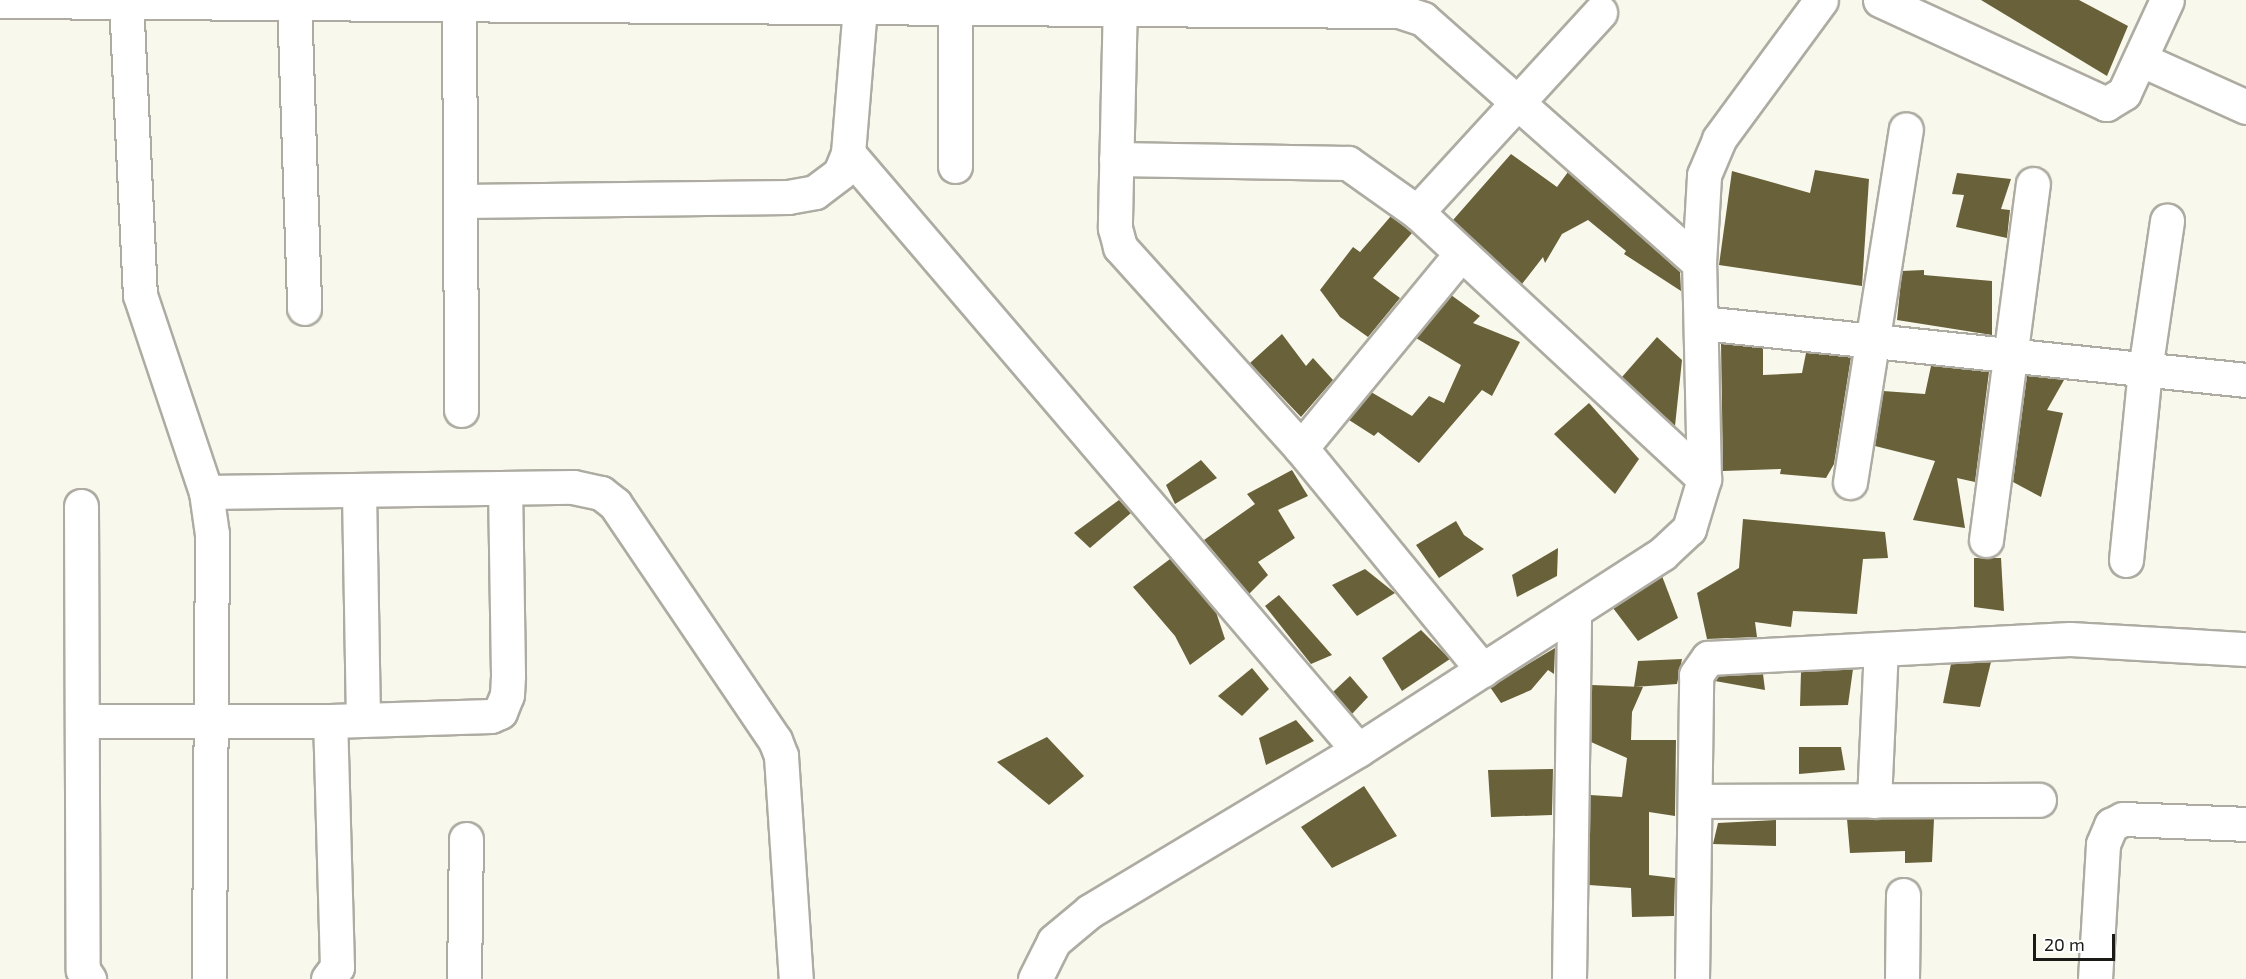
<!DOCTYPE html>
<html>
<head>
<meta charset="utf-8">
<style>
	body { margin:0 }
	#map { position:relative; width:2246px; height:979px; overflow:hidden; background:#f9f8ed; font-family:"Exo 2",sans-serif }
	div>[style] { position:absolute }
	.building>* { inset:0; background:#686139 }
	.roads { filter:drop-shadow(2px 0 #aeaca2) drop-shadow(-2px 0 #aeaca2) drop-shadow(0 2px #aeaca2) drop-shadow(0 -2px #aeaca2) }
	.street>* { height:33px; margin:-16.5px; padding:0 16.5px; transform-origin:16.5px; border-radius:16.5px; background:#fff }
	.secondary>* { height:33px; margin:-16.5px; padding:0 16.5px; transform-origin:16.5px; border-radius:16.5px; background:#fff }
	span { translate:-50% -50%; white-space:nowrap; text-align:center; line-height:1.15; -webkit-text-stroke:6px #fff; paint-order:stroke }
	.scale { position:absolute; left:2033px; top:934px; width:82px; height:27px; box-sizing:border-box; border:3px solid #1a1a16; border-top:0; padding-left:8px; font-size:18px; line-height:21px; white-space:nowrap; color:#1a1a16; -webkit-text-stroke:4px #fff; paint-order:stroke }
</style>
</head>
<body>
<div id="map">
	<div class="building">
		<i style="clip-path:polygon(1981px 0,2079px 0,2128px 26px,2107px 76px)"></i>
		<i style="clip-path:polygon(1511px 154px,1557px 187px,1568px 172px,1680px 272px,1681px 291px,1624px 254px,1626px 251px,1588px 220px,1562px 234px,1545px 263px,1543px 257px,1522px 284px,1453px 220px)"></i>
		<i style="clip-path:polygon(1815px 170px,1869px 179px,1862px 286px,1719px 265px,1732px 171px,1810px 193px)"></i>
		<i style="clip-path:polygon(1957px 173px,2011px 179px,2001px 209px,2010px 210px,2007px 238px,1956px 227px,1964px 195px,1952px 194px)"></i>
		<i style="clip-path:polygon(1391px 216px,1412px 233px,1373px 278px,1400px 298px,1368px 337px,1340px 317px,1320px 290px,1353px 247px,1360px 252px)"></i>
		<i style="clip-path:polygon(1924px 270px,1924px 275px,1992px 281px,1992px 335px,1897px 320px,1902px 271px)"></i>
		<i style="clip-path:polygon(1451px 295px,1480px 316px,1473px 323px,1520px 342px,1492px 396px,1482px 390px,1419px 463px,1378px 432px,1374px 436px,1349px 420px,1371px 392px,1412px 416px,1429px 396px,1444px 403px,1461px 365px,1416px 338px)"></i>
		<i style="clip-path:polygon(1282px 334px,1306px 366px,1313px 358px,1333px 380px,1301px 417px,1250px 363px)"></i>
		<i style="clip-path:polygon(1657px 337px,1682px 360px,1675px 426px,1622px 377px)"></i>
		<i style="clip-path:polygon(1721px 344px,1763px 348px,1763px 375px,1802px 373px,1806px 353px,1851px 357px,1834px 464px,1826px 478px,1780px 474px,1781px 469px,1723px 471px)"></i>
		<i style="clip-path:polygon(1931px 366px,1989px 372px,1975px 482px,1957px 478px,1965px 528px,1913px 520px,1935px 461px,1875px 446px,1883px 391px,1925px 394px)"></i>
		<i style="clip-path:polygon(2027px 376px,2064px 380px,2047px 410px,2063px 413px,2041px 497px,2013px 482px)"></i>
		<i style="clip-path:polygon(1589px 403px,1639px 459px,1615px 494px,1554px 434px)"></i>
		<i style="clip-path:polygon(1201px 460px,1217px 478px,1175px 504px,1166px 485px)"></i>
		<i style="clip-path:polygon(1292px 470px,1308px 496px,1278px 510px,1295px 538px,1258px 562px,1268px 575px,1249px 594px,1204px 540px,1255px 504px,1247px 494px)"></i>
		<i style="clip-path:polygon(1119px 500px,1131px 513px,1090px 548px,1074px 533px)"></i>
		<i style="clip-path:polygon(1743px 519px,1885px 532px,1888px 558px,1863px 559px,1857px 614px,1793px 611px,1791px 627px,1755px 622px,1757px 637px,1707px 639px,1697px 593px,1739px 568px)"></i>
		<i style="clip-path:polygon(1456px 521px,1464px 535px,1484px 549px,1439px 578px,1416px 545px)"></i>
		<i style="clip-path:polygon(1558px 548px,1557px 576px,1517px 597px,1512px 575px)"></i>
		<i style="clip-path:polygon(1974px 558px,2001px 558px,2004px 611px,1974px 607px)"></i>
		<i style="clip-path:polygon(1170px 559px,1216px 612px,1225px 639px,1190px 665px,1175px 636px,1133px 587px)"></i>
		<i style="clip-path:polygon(1365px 569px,1395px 593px,1357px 616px,1332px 585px)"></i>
		<i style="clip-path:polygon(1662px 576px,1678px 618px,1638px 641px,1613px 608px)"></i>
		<i style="clip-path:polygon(1279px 595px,1332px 655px,1311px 664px,1265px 606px)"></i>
		<i style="clip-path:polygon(1421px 630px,1450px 659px,1402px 691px,1382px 658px)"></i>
		<i style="clip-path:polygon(1555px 648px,1554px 674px,1548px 670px,1531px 690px,1501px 703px,1490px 687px)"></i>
		<i style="clip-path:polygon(1682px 659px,1677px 684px,1634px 687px,1638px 661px)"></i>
		<i style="clip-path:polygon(1991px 662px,1980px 707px,1943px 703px,1951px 664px)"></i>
		<i style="clip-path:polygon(1252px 668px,1269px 689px,1242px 716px,1218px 696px)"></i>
		<i style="clip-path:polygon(1853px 669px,1848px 705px,1800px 706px,1801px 672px)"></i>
		<i style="clip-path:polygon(1763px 674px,1765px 690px,1715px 681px,1718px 676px)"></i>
		<i style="clip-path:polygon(1350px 676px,1368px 697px,1352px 714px,1333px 692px)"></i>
		<i style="clip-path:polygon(1592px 685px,1643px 687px,1632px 712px,1631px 740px,1676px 740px,1675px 816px,1649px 812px,1649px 875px,1675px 878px,1674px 916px,1632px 917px,1631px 888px,1589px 885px,1590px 795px,1622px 797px,1627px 758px,1591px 742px)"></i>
		<i style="clip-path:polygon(1296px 720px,1314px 741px,1266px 765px,1259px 738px)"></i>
		<i style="clip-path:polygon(1047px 737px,1084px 776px,1049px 805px,997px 762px)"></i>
		<i style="clip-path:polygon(1799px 747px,1841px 747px,1845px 770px,1799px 774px)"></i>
		<i style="clip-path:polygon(1553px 769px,1552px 815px,1491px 817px,1488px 770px)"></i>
		<i style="clip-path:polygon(1364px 786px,1397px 836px,1332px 868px,1301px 827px)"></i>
		<i style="clip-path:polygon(1847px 819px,1934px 819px,1932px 862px,1905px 863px,1905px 851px,1850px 853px)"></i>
		<i style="clip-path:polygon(1776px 820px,1776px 846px,1713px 844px,1718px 823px)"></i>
	</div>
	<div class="roads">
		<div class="street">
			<i style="left:126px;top:0;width:295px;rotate:87.3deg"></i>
			<i style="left:140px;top:295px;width:208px;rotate:71.5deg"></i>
			<i style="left:206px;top:492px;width:42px;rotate:81.9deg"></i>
			<i style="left:212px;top:534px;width:445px;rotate:90.4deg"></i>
			<i style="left:294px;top:0;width:308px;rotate:88.1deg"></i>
			<i style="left:459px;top:0;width:410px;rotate:89.7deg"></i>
			<i style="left:955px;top:0;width:166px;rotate:90deg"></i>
			<i style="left:1120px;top:0;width:228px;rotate:91.3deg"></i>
			<i style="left:1115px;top:228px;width:20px;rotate:75deg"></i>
			<i style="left:1120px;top:247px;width:270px;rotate:48deg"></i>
			<i style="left:1301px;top:448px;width:287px;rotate:50.7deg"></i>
			<i style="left:1880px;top:0;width:249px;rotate:24.7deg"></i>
			<i style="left:2106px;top:104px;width:21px;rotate:-31deg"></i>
			<i style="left:2124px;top:93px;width:102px;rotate:-65.2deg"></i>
			<i style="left:0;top:1px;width:1399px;rotate:0.41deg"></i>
			<i style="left:1399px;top:11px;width:25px;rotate:18deg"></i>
			<i style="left:1423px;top:19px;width:368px;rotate:41.5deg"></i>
			<i style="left:2142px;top:60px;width:114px;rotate:24.3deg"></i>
			<i style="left:848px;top:153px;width:785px;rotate:49.49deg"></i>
			<i style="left:1116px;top:159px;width:232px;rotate:1deg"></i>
			<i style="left:1348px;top:163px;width:85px;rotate:35.4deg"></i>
			<i style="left:1417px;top:212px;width:392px;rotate:42.9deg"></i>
			<i style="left:462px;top:201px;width:326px;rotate:-0.7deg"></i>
			<i style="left:788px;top:197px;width:27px;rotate:-10deg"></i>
			<i style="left:815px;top:192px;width:31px;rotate:-37deg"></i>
			<i style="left:840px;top:173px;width:22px;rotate:-68deg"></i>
			<i style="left:848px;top:153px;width:147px;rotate:-85.3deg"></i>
			<i style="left:1417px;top:212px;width:271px;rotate:-47.5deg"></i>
			<i style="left:1702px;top:323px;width:547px;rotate:5.98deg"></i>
			<i style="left:1301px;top:448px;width:251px;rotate:-50.5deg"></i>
			<i style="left:1850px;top:482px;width:357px;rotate:-81deg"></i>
			<i style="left:359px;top:491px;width:229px;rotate:89deg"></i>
			<i style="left:206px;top:492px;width:367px;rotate:-0.8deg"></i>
			<i style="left:573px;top:487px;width:29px;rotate:12deg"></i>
			<i style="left:601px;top:493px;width:18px;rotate:38deg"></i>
			<i style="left:615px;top:504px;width:285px;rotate:55.9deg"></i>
			<i style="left:775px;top:740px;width:17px;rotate:69deg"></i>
			<i style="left:781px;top:756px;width:224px;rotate:86.2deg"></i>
			<i style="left:81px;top:506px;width:464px;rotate:89.8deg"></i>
			<i style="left:83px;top:970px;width:11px;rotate:56deg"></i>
			<i style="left:1986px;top:540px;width:359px;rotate:-82.5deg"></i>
			<i style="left:2126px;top:560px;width:191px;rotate:-84.3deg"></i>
			<i style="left:2145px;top:370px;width:151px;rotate:-81.6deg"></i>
			<i style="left:82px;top:721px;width:248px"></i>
			<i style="left:330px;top:721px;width:161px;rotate:-1.8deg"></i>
			<i style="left:491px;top:716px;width:10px;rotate:-24deg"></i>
			<i style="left:500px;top:712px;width:18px;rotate:-68deg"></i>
			<i style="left:507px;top:695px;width:20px;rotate:-87deg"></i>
			<i style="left:508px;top:675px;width:184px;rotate:-90.9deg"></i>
			<i style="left:1695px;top:801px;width:344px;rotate:-0.2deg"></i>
			<i style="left:1874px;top:801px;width:152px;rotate:-87.4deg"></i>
			<i style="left:328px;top:979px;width:15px;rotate:-53deg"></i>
			<i style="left:337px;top:967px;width:246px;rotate:-91.6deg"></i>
			<i style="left:464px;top:979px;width:140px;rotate:-89.2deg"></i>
			<i style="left:1569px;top:979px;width:367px;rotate:-89.2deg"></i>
			<i style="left:1692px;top:979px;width:304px;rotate:-89.2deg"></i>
			<i style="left:1696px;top:675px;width:21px;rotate:-55deg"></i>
			<i style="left:1708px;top:658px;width:362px;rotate:-3deg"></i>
			<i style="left:2070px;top:639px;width:176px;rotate:3.3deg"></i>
			<i style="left:1902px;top:979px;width:84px;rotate:-89.3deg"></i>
			<i style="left:2095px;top:979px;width:135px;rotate:-86.6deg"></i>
			<i style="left:2103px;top:844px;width:21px;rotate:-67deg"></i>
			<i style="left:2111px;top:825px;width:13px;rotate:-27deg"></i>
			<i style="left:2123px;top:819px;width:123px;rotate:2.3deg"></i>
		</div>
		<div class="secondary">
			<i style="left:1035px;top:979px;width:42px;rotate:-63.4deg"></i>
			<i style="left:1054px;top:941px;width:47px;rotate:-39.8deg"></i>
			<i style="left:1090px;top:911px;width:313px;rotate:-31deg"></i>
			<i style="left:1358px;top:750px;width:362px;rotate:-32.8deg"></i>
			<i style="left:1662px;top:554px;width:37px;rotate:-43deg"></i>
			<i style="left:1689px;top:529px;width:52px;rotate:-73.3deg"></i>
			<i style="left:1704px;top:479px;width:216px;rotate:-91.3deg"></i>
			<i style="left:1699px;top:263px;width:88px;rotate:-86.7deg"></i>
			<i style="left:1704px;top:175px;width:39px;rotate:-67deg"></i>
			<i style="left:1719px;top:139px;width:172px;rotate:-53.7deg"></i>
		</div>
	</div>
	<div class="scale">20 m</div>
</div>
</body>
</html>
